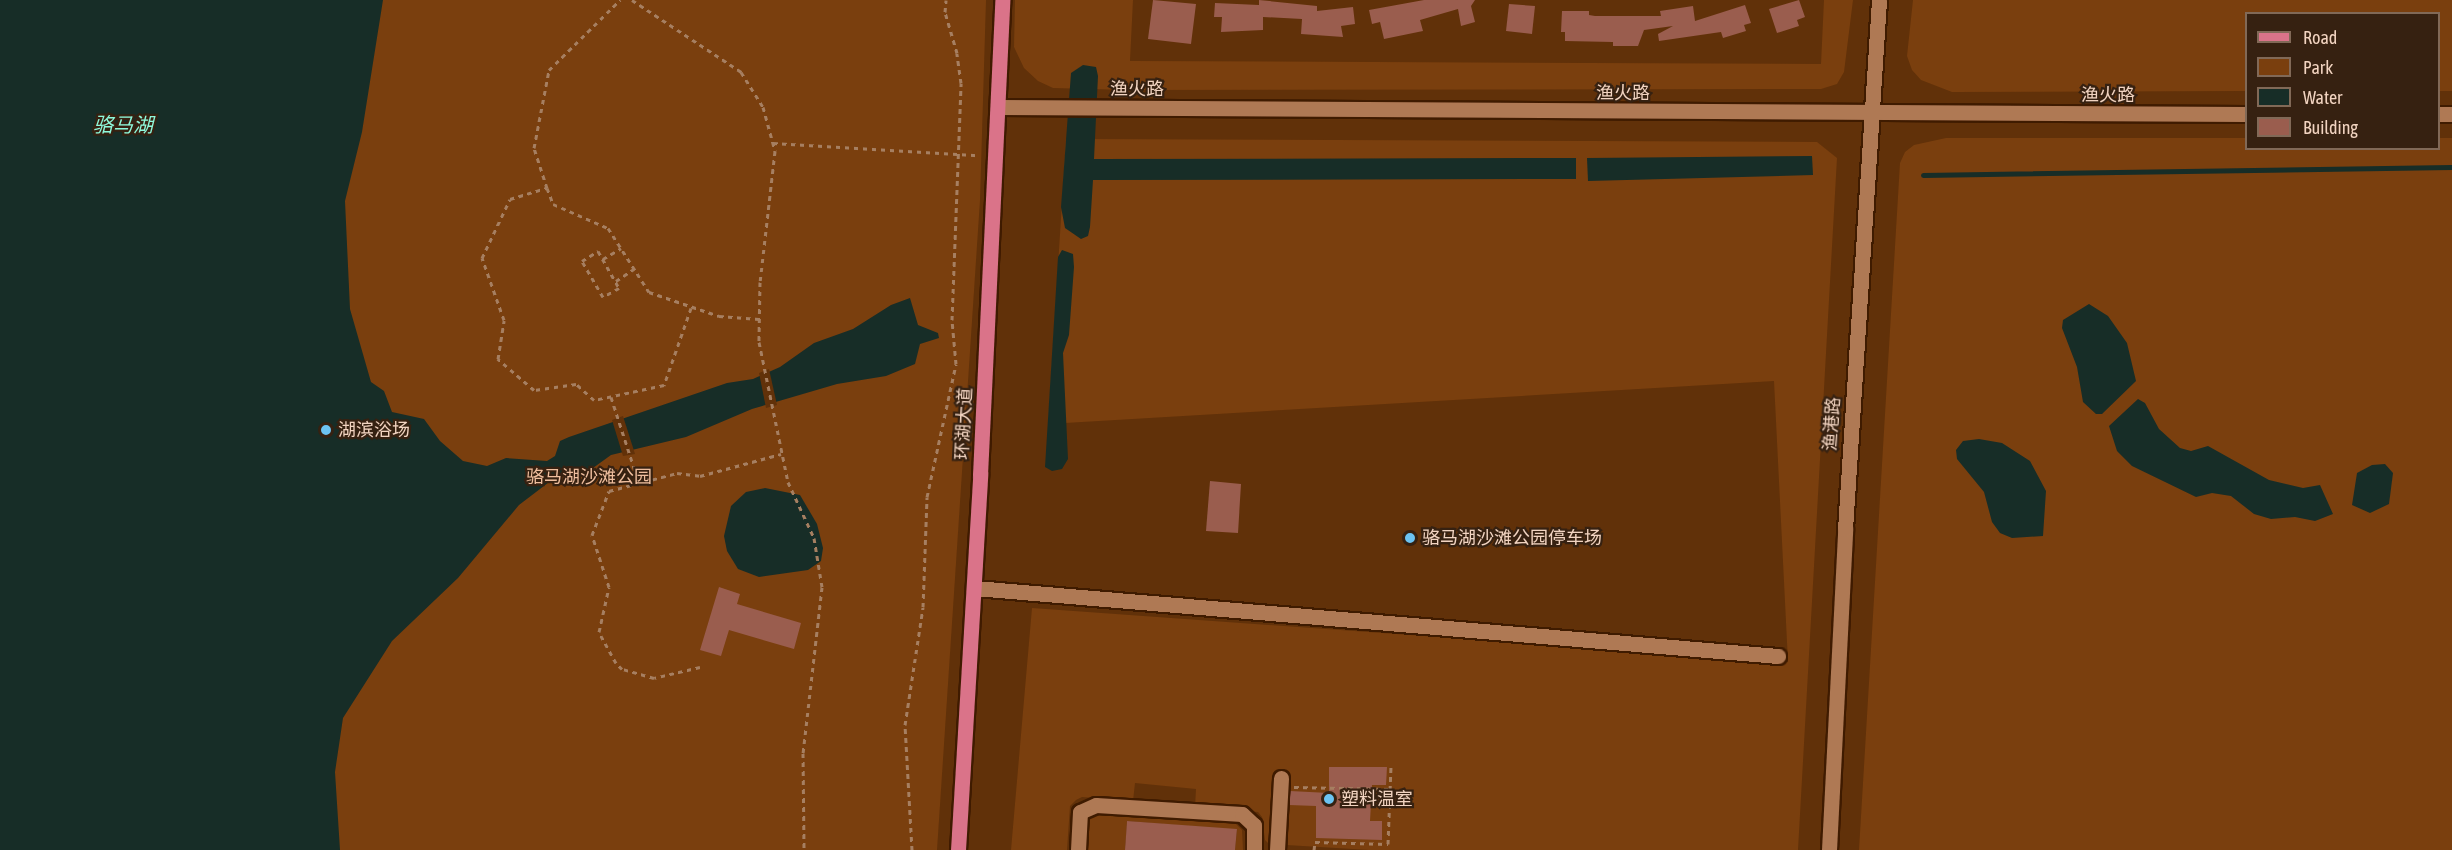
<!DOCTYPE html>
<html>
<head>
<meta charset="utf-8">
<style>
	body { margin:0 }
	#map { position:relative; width:2452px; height:850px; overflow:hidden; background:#613109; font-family:"Asap Condensed","Noto Sans SC",sans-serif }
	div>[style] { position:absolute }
	.green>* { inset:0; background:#7a3f0e }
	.water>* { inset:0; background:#172d27 }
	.pier>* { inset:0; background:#613109 }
	.stream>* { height:5px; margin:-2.5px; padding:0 2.5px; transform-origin:2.5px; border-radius:2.5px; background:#172d27 }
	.building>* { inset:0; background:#9a5d4e }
	.path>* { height:3px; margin-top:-1.5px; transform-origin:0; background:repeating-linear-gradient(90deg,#a67f61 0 4.5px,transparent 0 9px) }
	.roads { filter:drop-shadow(2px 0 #3f1b00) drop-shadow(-2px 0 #3f1b00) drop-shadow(0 2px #3f1b00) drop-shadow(0 -2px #3f1b00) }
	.minor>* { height:15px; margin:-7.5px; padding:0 7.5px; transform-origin:7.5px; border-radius:7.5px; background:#af7954 }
	.major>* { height:15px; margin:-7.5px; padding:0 7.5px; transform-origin:7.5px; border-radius:7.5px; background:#da7389 }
	.dots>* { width:16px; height:16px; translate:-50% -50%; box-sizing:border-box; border:3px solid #362111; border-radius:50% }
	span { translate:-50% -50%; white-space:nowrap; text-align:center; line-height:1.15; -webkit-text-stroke:4.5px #362111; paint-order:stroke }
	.street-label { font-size:18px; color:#f2d4c1 }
	.poi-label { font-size:18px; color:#f2d4c1 }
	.left { translate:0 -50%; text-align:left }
	.park-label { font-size:18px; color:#efbe9e }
	.water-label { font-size:20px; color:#8ef9dc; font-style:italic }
	.legend { position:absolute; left:2245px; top:12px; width:195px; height:138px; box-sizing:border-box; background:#362111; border:2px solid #816957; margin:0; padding:8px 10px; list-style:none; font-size:18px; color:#f2d4c1 }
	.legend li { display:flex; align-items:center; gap:12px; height:30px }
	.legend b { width:30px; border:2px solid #816957 }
</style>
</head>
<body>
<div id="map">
	<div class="green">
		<i style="clip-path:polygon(258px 0,986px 0,980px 200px,937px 850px,184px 850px)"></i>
		<i style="clip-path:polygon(1015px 0,1133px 0,1130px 61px,1821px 64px,1824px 0,1853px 0,1844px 72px,1837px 84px,1821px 89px,1128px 90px,1053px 88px,1038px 81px,1024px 68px,1014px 47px)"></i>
		<i style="clip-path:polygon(1913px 0,2452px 0,2452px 91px,2439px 91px,2438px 14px,2246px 14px,2246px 91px,1952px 92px,1921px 80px,1912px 70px,1907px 56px)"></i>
		<i style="clip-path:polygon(1946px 138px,2246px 138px,2246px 148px,2438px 148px,2439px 138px,2452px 138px,2452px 850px,1859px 850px,1900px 163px,1905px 152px,1914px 145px)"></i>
		<i style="clip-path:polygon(1066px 139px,1817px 142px,1837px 158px,1798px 850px,1369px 850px,1269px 844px,1265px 840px,1262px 817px,1258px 812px,1195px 807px,1196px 789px,1135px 783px,1133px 801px,1082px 797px,1076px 800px,1070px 806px,1067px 850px,1011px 850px,1032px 608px,1788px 662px,1774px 381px,1048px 424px)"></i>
		<i style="clip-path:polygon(1104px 812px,1232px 820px,1242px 830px,1243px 850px,1235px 850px,1237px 830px,1127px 821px,1125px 850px,1085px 850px,1087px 821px,1090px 816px)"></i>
	</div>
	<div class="water">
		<i style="clip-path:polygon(0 0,383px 0,362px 132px,345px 201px,350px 309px,371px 382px,384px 391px,392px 412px,424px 419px,440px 441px,463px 461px,487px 466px,506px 458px,547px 461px,555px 456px,560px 441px,569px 437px,727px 383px,753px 379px,780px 367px,814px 343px,853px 329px,891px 305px,910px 298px,918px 325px,938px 333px,939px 338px,920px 344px,915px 364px,886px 376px,837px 384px,752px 409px,686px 437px,611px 455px,586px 473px,557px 476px,519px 505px,458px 578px,392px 641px,343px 718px,335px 772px,340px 850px,0 850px)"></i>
		<i style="clip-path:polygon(1083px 65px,1096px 67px,1098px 76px,1094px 159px,1576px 158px,1576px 179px,1093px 180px,1090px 227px,1088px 236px,1081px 239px,1065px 228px,1061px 207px,1071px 73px)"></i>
		<i style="clip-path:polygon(1812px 156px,1813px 175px,1588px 181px,1587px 158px)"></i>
		<i style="clip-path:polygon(1062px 250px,1073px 254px,1074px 267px,1069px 335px,1063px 353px,1068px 459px,1062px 469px,1052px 471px,1045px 467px,1058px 257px)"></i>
		<i style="clip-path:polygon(2089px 304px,2108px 316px,2127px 343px,2136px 381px,2102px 414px,2096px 414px,2083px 402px,2077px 367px,2062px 328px,2063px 320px)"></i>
		<i style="clip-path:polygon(2138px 399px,2145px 403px,2159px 429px,2180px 448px,2191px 451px,2208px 446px,2269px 480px,2303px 488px,2320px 485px,2333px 514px,2315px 521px,2295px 517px,2271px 519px,2254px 514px,2231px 496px,2212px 493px,2196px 497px,2132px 466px,2117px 451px,2109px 426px)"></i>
		<i style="clip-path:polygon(1979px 439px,2002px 443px,2030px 461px,2046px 491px,2043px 536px,2012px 538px,2000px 533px,1992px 522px,1984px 492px,1957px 459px,1956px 450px,1963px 441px)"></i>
		<i style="clip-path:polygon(2385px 464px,2393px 473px,2389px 504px,2370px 513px,2352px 505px,2357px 473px,2372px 465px)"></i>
		<i style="clip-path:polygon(765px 488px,800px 495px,817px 524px,823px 548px,821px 561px,808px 570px,759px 577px,738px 569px,727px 551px,724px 536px,731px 506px,746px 492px)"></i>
	</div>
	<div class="pier">
		<i style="clip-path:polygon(769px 369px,777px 405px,766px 408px,759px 373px)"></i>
		<i style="clip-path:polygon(623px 416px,635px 454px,623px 456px,612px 420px)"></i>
	</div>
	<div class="stream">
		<i style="left:1923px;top:175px;width:529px;rotate:-0.87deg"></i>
	</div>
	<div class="building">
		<i style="clip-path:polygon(1153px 0,1196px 4px,1191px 44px,1148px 39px)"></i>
		<i style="clip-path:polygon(1259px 0,1317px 6px,1317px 11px,1353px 7px,1355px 24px,1341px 26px,1343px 37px,1301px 34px,1302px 19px,1263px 17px,1263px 30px,1221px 32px,1222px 17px,1214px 17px,1215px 3px,1259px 5px)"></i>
		<i style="clip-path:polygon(1424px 0,1475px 0,1471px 6px,1475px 22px,1461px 26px,1458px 9px,1420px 20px,1423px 31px,1384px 39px,1380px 22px,1372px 24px,1369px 10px)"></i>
		<i style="clip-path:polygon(1799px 0,1805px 17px,1797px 20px,1799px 26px,1777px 33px,1769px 9px)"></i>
		<i style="clip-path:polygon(1509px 4px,1535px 6px,1532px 34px,1506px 31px)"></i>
		<i style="clip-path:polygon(1745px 5px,1751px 23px,1744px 25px,1746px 31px,1723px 38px,1721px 32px,1659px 41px,1658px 34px,1673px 26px,1644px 30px,1638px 46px,1613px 46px,1613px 42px,1565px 41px,1565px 32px,1561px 32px,1562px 11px,1589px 11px,1589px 15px,1595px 16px,1661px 16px,1660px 11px,1693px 6px,1695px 21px)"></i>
		<i style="clip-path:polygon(1210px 481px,1241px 484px,1238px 533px,1206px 531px)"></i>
		<i style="clip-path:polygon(719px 587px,740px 594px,737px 604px,801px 623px,794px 649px,729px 630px,721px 656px,700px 650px)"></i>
		<i style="clip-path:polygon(1329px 767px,1387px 767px,1386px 785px,1372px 785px,1370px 821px,1382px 821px,1382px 840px,1316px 838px,1316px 806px,1289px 805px,1290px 791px,1329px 793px)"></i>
		<i style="clip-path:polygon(1127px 821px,1237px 829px,1235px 850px,1125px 850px)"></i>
	</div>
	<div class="path">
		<i style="left:632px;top:0;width:131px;rotate:33.4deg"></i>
		<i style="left:741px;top:72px;width:41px;rotate:57.8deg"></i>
		<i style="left:763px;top:107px;width:46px;rotate:74.7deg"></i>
		<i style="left:775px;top:151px;width:132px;rotate:96.5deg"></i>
		<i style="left:760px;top:282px;width:60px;rotate:91deg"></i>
		<i style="left:759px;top:342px;width:143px;rotate:78.3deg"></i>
		<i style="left:788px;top:482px;width:62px;rotate:65.1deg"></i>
		<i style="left:814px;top:538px;width:50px;rotate:80.7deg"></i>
		<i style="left:822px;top:587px;width:167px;rotate:96.5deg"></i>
		<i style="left:803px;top:753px;width:97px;rotate:89.4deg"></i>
		<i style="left:773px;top:143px;width:205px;rotate:3.4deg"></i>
		<i style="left:547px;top:188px;width:42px;rotate:-108deg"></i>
		<i style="left:534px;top:148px;width:79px;rotate:-79.1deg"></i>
		<i style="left:549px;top:70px;width:100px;rotate:-44.6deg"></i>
		<i style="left:598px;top:251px;width:43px;rotate:60.4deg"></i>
		<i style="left:619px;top:288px;width:18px;rotate:151deg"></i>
		<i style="left:603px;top:297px;width:42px;rotate:-120.3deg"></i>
		<i style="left:582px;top:261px;width:19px;rotate:-32deg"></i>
		<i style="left:603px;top:259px;width:21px;rotate:-31deg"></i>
		<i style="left:616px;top:281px;width:22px;rotate:-34deg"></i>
		<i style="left:691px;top:308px;width:82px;rotate:109.3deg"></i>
		<i style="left:664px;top:385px;width:72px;rotate:167.9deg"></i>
		<i style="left:594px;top:400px;width:24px;rotate:-138deg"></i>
		<i style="left:576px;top:384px;width:42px;rotate:171.9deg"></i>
		<i style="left:534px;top:390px;width:48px;rotate:-139.3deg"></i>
		<i style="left:498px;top:359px;width:39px;rotate:-81deg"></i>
		<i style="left:504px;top:320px;width:66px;rotate:-109.5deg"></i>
		<i style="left:482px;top:258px;width:65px;rotate:-64.6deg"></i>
		<i style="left:510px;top:199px;width:39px;rotate:-17deg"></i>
		<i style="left:547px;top:188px;width:17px;rotate:69deg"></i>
		<i style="left:553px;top:204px;width:60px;rotate:23.6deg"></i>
		<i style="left:608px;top:228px;width:76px;rotate:57.4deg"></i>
		<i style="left:649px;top:292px;width:74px;rotate:18.9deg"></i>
		<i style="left:719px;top:316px;width:40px;rotate:4.3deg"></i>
		<i style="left:611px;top:397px;width:90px;rotate:72deg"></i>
		<i style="left:700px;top:667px;width:47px;rotate:166.6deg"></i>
		<i style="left:654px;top:678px;width:33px;rotate:-164deg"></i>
		<i style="left:622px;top:669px;width:8px;rotate:-135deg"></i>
		<i style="left:616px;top:663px;width:35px;rotate:-119deg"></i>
		<i style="left:599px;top:632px;width:46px;rotate:-77.5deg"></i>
		<i style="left:609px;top:587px;width:55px;rotate:-108.1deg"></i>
		<i style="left:592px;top:535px;width:47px;rotate:-68.9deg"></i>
		<i style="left:609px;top:491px;width:70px;rotate:-14.8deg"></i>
		<i style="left:677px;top:473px;width:23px;rotate:7deg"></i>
		<i style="left:700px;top:476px;width:84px;rotate:-15.2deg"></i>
		<i style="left:1294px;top:787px;width:96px;rotate:1.2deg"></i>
		<i style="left:912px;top:850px;width:125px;rotate:-93.2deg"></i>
		<i style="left:905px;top:725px;width:119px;rotate:-81.3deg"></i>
		<i style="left:923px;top:607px;width:110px;rotate:-87.9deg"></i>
		<i style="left:927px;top:497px;width:136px;rotate:-77.7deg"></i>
		<i style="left:956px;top:364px;width:44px;rotate:-95.2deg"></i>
		<i style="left:952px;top:320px;width:237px;rotate:-87.8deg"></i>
		<i style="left:961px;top:83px;width:30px;rotate:-98deg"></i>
		<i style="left:957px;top:53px;width:43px;rotate:-106.3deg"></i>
		<i style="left:945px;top:12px;width:12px;rotate:-85deg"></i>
		<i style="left:1314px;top:850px;width:8px;rotate:-83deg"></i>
		<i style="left:1315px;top:842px;width:73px;rotate:1.6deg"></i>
		<i style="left:1388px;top:844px;width:79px;rotate:-87.8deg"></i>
	</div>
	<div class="roads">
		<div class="minor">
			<i style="left:998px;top:107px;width:1248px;rotate:0.32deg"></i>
			<i style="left:2438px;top:114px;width:14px"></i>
			<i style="left:975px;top:588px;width:806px;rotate:4.84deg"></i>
			<i style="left:1078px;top:850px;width:38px;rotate:-87deg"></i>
			<i style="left:1080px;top:812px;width:17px;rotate:-24deg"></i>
			<i style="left:1096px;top:805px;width:146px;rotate:3.5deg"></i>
			<i style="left:1242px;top:814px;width:16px;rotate:43deg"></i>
			<i style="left:1254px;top:825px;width:25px;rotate:90deg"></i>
			<i style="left:1277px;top:850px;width:72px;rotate:-86.8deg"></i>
			<i style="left:1829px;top:850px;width:321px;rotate:-87.1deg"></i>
			<i style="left:1845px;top:529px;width:530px;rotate:-86.32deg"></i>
		</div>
		<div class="major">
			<i style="left:958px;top:850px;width:376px;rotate:-86.6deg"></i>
			<i style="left:980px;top:475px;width:476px;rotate:-87.3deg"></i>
		</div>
	</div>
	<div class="dots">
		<i style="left:326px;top:430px;background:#6cc3f2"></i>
		<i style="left:1410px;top:538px;background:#6cc3f2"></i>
		<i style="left:1329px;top:799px;background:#6cc3f2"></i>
	</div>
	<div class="street-label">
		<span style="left:1137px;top:89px">渔火路</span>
		<span style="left:1623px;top:93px">渔火路</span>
		<span style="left:2108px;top:95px">渔火路</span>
		<span style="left:964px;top:424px;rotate:-87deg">环湖大道</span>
		<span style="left:1832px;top:424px;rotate:-86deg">渔港路</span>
	</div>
	<div class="poi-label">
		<span class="left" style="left:338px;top:430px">湖滨浴场</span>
		<span class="left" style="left:1422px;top:538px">骆马湖沙滩公园停车场</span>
		<span class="left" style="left:1341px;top:799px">塑料温室</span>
	</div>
	<div class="park-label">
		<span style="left:589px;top:477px">骆马湖沙滩公园</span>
	</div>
	<div class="water-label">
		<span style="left:123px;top:124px">骆马湖</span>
	</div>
	<ul class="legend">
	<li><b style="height:8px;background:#da7389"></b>Road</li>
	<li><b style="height:16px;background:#7a3f0e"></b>Park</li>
	<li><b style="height:16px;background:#172d27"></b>Water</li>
	<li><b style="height:16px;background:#9a5d4e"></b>Building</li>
	</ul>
</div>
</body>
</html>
